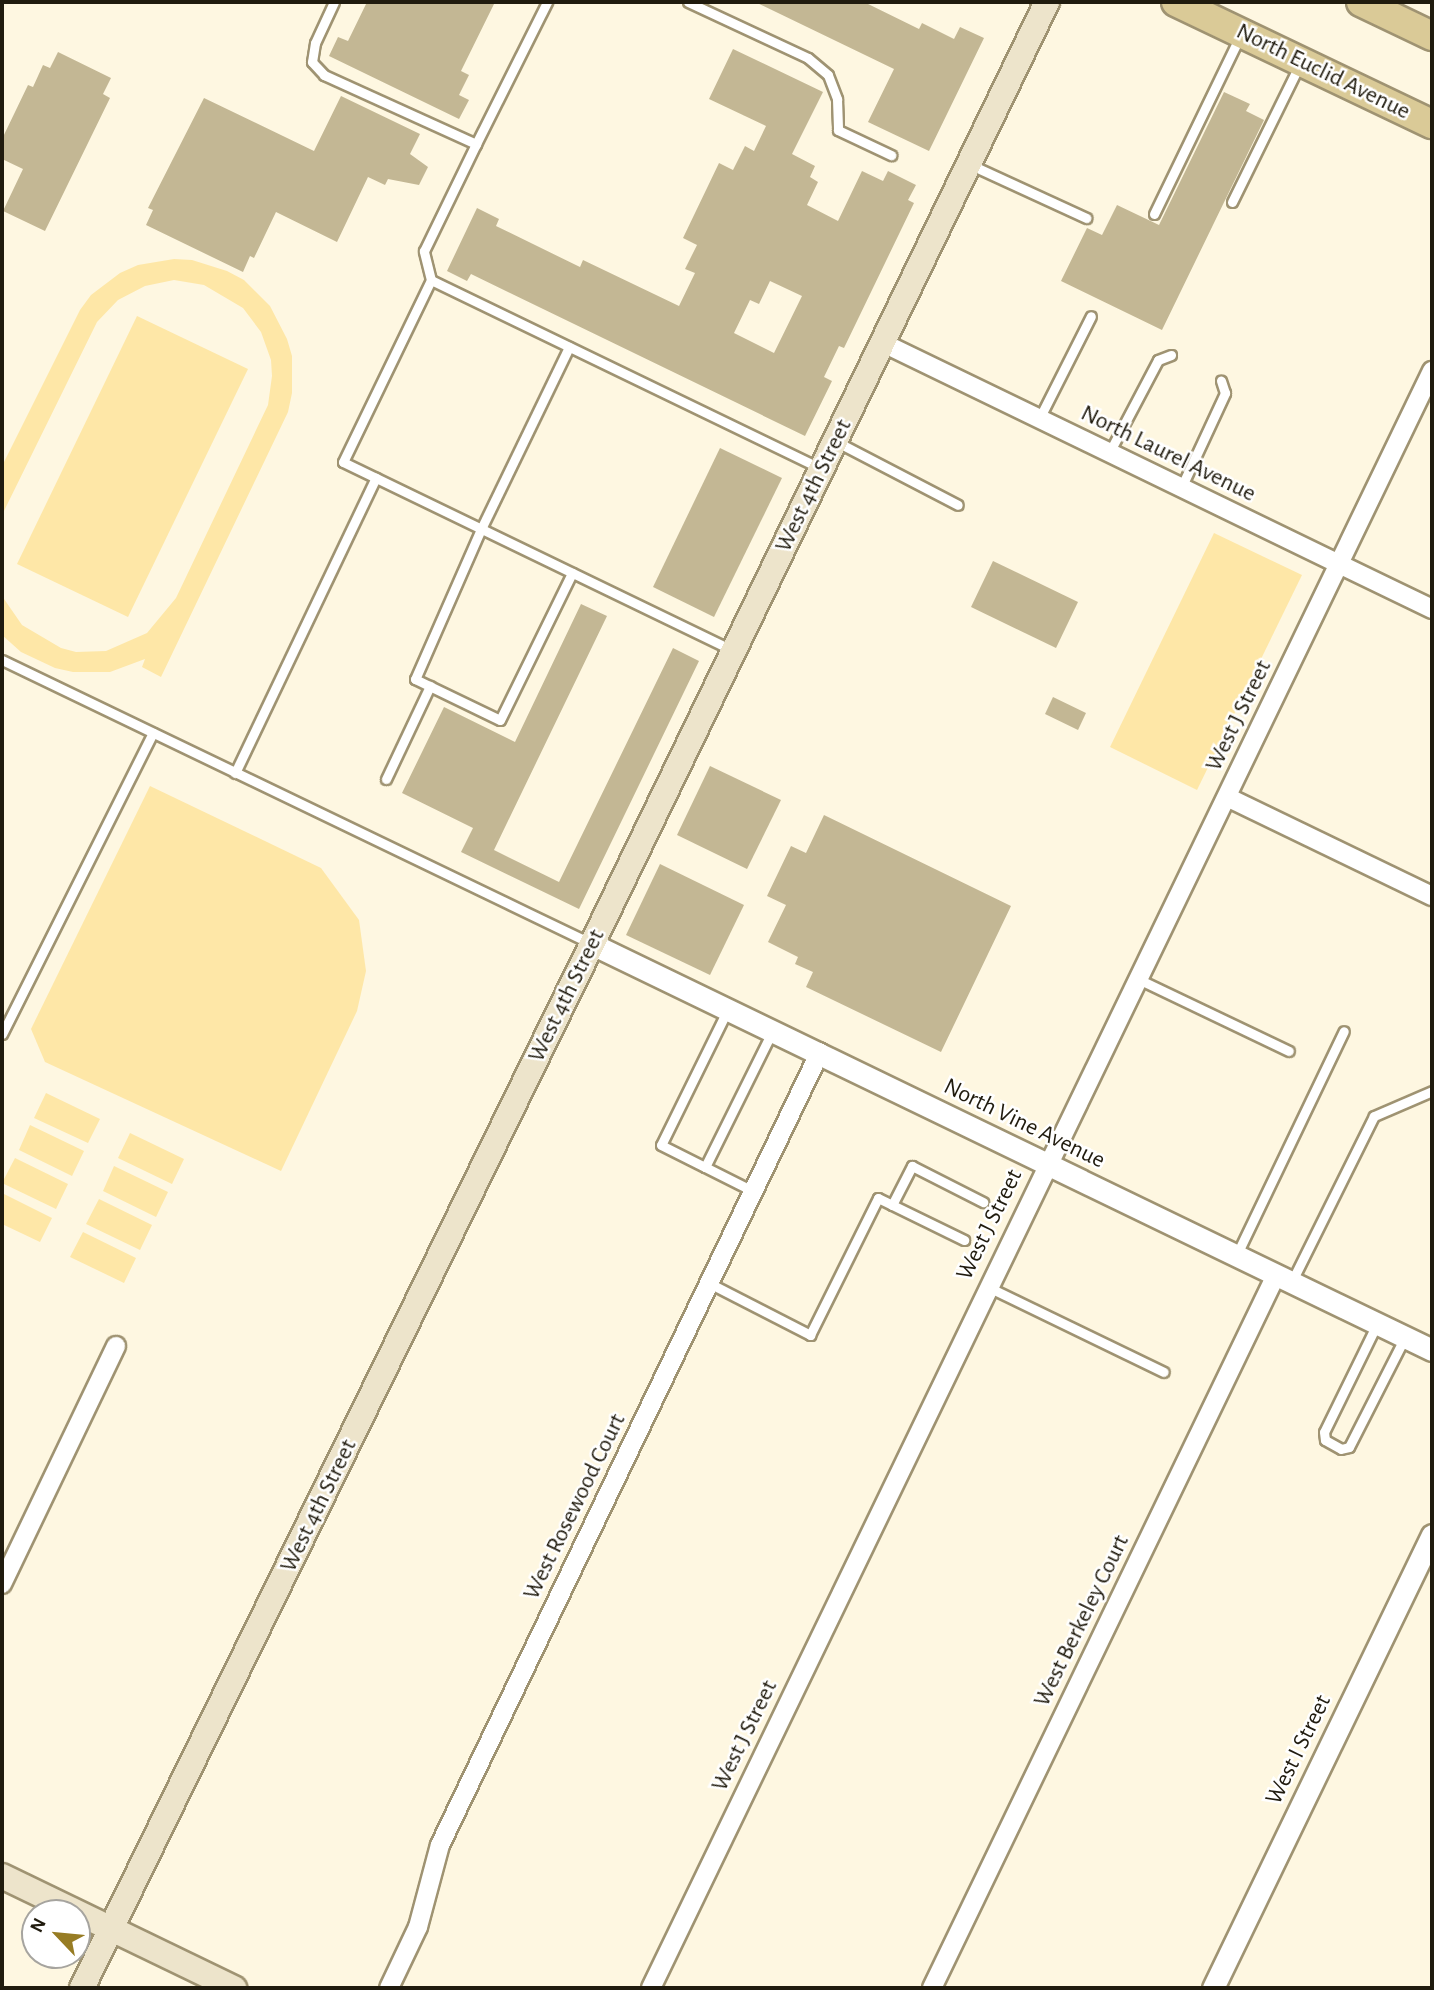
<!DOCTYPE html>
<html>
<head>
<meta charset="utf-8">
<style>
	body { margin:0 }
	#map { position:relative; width:1434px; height:1990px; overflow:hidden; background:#fef7e1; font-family:"Alegreya Sans",sans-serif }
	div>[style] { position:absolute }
	.green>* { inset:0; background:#fee7a7 }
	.building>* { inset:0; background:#c3b794 }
	.roads { filter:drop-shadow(2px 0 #9f9372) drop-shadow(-2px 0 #9f9372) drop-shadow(0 2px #9f9372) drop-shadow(0 -2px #9f9372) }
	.service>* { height:9px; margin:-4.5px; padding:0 4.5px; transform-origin:4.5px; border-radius:4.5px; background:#fff }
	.minor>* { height:18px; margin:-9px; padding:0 9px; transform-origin:9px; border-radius:9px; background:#fff }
	.tertiary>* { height:21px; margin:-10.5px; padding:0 10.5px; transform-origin:10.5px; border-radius:10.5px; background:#fff }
	.secondary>* { height:24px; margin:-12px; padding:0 12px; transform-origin:12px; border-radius:12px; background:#ede4cb }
	.primary>* { height:28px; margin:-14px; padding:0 14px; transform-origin:14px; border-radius:14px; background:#daca97 }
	span { translate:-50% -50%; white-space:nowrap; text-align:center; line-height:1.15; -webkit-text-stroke:5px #fff; paint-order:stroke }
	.street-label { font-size:24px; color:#201b0e }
	.frame { position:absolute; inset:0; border:4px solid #201b0e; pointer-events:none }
	.north { position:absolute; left:21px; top:1899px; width:70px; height:70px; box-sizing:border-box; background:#fff; border:2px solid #a6a49f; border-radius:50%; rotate:296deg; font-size:19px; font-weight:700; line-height:28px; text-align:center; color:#201b0e }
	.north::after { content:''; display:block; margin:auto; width:24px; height:32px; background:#977c24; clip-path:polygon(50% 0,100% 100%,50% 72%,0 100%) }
</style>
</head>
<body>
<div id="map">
	<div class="green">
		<i style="clip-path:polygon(174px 259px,192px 260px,227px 271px,244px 280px,270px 306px,287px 339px,292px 356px,292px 393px,288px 412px,161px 677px,142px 667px,145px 659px,110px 672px,73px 672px,55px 668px,21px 652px,2px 635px,2px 596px,22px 625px,61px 648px,76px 652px,106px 651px,147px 633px,176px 598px,268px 405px,272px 376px,271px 360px,261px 332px,243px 308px,204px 285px,174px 280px,145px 286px,118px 300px,97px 322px,2px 515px,2px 466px,80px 310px,91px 295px,120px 273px,138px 265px)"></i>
		<i style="clip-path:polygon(137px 316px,248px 369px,128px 617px,17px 564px)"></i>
		<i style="clip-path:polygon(1214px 533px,1302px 575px,1197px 790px,1110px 747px)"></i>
		<i style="clip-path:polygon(150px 786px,321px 868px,359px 920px,366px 971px,357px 1011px,281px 1171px,45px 1062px,31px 1029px)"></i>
		<i style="clip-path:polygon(46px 1093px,100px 1119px,88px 1143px,34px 1118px)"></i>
		<i style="clip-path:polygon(30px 1125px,84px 1151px,72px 1176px,19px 1150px)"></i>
		<i style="clip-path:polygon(130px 1133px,184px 1159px,172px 1184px,118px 1158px)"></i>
		<i style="clip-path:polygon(15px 1158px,68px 1184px,56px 1209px,2px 1183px)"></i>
		<i style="clip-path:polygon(114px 1166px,168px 1192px,156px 1217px,103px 1191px)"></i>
		<i style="clip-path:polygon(2px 1193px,52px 1218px,40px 1242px,2px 1224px)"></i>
		<i style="clip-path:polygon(99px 1199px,152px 1225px,140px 1250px,86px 1224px)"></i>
		<i style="clip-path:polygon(83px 1232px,136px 1258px,124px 1283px,70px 1257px)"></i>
	</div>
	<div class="building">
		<i style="clip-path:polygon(367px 2px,495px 2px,461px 71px,469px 75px,459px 95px,469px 100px,459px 119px,329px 56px,338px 37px,348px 41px)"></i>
		<i style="clip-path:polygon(755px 2px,864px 2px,919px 29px,922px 23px,954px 39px,960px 27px,984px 38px,929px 151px,868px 122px,894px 69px)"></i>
		<i style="clip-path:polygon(evenodd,733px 49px,823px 92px,792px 154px,815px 166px,810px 177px,818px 182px,807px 205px,838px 221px,862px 171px,883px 181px,888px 171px,916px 185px,908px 200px,914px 203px,844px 348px,839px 346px,824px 377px,832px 381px,805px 436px,471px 274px,467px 281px,447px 271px,477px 208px,499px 219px,496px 226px,580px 267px,583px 260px,679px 306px,695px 273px,685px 269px,697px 245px,683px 238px,719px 163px,733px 170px,745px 146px,754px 151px,766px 126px,709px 99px,733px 49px,770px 281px,802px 296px,774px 353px,734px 333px,750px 300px,759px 304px,770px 281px)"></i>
		<i style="clip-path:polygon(58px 52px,111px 78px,103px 94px,110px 98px,45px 231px,3px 211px,23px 169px,2px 159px,2px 139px,28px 85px,33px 87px,43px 65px,50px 68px)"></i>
		<i style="clip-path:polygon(1224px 92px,1250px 104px,1246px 111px,1264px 120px,1162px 330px,1061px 281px,1087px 228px,1102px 235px,1117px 205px,1159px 225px)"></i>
		<i style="clip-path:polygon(341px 96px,420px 134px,410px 154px,428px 167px,419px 185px,388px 179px,385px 185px,368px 177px,337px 242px,276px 212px,254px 258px,250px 256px,243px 272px,146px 225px,153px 210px,148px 208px,204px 98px,314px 151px)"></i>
		<i style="clip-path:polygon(720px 448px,782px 478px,714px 617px,653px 587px)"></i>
		<i style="clip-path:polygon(993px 561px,1078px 602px,1056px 648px,971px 607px)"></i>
		<i style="clip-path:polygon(581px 604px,607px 616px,494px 850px,559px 882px,673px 648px,699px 661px,579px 909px,461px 852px,473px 828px,402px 793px,444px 707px,515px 742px)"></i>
		<i style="clip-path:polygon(1053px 697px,1086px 713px,1078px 730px,1045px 714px)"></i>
		<i style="clip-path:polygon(710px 766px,781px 800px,747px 869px,677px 835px)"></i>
		<i style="clip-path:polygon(824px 815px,1011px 906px,941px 1052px,806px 987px,813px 972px,795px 964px,798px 957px,768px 942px,786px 905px,767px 896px,791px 846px,806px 853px)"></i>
		<i style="clip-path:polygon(660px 864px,744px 905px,710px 975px,626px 935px)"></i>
	</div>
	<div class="roads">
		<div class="service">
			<i style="left:334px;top:2px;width:45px;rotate:114.9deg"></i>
			<i style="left:315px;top:43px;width:19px;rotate:99deg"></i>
			<i style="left:312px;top:62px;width:18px;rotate:47deg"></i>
			<i style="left:324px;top:75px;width:167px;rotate:24.4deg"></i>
			<i style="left:476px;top:144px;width:159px;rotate:-63.4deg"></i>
			<i style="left:688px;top:2px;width:132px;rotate:25deg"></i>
			<i style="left:808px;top:58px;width:26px;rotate:40deg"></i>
			<i style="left:828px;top:75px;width:26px;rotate:69deg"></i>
			<i style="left:837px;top:99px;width:31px;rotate:88deg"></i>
			<i style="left:838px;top:130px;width:59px;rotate:25.3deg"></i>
			<i style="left:971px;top:165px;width:127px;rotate:24.7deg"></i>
			<i style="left:1232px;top:202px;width:152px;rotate:-63.8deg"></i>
			<i style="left:1154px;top:214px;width:195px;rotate:-64.2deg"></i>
			<i style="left:431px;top:280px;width:30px;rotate:-104deg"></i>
			<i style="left:424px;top:251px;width:119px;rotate:-64.1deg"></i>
			<i style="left:569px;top:347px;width:202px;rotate:115.8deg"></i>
			<i style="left:481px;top:529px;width:164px;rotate:113.7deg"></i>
			<i style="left:415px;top:679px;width:94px;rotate:25.8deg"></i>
			<i style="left:500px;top:720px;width:164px;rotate:-63.9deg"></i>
			<i style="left:1039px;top:419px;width:115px;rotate:-63.2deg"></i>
			<i style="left:837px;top:442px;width:136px;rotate:27.5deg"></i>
			<i style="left:1109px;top:453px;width:105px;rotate:-62.2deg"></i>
			<i style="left:1158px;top:360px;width:14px;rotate:-21deg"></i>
			<i style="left:1181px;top:488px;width:105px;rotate:-65.1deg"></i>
			<i style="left:1225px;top:393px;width:13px;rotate:-108deg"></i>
			<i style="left:732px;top:650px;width:432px;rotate:-154.2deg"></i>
			<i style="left:343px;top:462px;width:202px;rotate:-64.2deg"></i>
			<i style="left:431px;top:280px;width:432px;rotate:25.8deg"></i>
			<i style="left:2px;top:660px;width:653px;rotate:25.7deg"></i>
			<i style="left:235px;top:773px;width:327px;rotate:-64.5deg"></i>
			<i style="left:386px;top:779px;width:103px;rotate:-64.7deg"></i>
			<i style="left:1138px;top:979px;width:167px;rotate:25.5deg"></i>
			<i style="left:727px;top:1011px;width:149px;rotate:116.2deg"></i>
			<i style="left:661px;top:1145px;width:49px;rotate:26.6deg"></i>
			<i style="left:705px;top:1167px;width:151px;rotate:-63.6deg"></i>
			<i style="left:2px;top:1034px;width:337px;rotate:-63.4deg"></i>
			<i style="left:705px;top:1167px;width:54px;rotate:26.6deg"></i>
			<i style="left:892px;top:1205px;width:44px;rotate:-62.9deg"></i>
			<i style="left:912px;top:1166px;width:80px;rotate:26.9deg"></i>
			<i style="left:1237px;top:1254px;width:247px;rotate:-64.4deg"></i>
			<i style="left:1292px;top:1281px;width:184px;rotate:-63.6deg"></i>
			<i style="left:1374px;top:1116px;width:63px;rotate:-23.3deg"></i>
			<i style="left:709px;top:1283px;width:114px;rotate:27.2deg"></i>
			<i style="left:810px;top:1335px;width:153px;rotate:-63.6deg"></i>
			<i style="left:878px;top:1198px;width:96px;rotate:26deg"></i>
			<i style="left:988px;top:1287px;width:195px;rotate:25.8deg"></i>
			<i style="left:1377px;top:1324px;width:120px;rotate:116.1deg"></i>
			<i style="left:1324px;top:1432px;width:8px;rotate:83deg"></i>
			<i style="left:1325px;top:1440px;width:18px;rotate:29deg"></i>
			<i style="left:1341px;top:1449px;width:8px;rotate:-14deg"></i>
			<i style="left:1349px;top:1447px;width:123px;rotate:-63deg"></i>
		</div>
		<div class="minor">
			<i style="left:883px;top:343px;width:610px;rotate:25.85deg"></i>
			<i style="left:1227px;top:797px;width:228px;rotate:25.8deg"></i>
			<i style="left:2px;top:1584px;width:264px;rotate:-64.4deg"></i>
			<i style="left:389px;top:1988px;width:68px;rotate:-64.6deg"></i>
			<i style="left:418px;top:1927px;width:85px;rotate:-75deg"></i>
			<i style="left:440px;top:1845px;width:879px;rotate:-64.4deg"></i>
			<i style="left:651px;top:1988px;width:1796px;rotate:-64.22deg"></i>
			<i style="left:932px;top:1988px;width:792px;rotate:-64.24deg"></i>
		</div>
		<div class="tertiary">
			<i style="left:592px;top:944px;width:933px;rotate:25.8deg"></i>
			<i style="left:1213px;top:1988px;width:503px;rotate:-64.2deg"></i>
		</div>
		<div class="secondary">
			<i style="left:2px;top:1876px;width:258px;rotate:25.8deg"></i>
			<i style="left:82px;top:1988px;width:1132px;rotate:-63.96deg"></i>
			<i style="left:579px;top:971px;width:1076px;rotate:-64.22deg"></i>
		</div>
		<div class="primary">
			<i style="left:1176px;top:2px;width:284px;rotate:25.5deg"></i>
			<i style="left:1361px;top:2px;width:79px;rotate:25.6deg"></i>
		</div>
	</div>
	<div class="street-label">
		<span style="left:1323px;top:72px;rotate:26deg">North Euclid Avenue</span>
		<span style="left:1168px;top:454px;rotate:26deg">North Laurel Avenue</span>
		<span style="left:814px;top:486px;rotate:-64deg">West 4th Street</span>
		<span style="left:1239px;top:716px;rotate:-64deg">West J Street</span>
		<span style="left:567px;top:996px;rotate:-64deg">West 4th Street</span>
		<span style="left:1024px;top:1124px;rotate:26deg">North Vine Avenue</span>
		<span style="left:990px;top:1225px;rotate:-64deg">West J Street</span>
		<span style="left:319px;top:1506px;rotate:-64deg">West 4th Street</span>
		<span style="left:575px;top:1507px;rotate:-64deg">West Rosewood Court</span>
		<span style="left:1082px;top:1621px;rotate:-64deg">West Berkeley Court</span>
		<span style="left:745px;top:1736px;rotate:-64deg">West J Street</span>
		<span style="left:1299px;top:1750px;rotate:-64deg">West I Street</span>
	</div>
	<div class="frame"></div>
	<div class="north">N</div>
</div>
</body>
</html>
